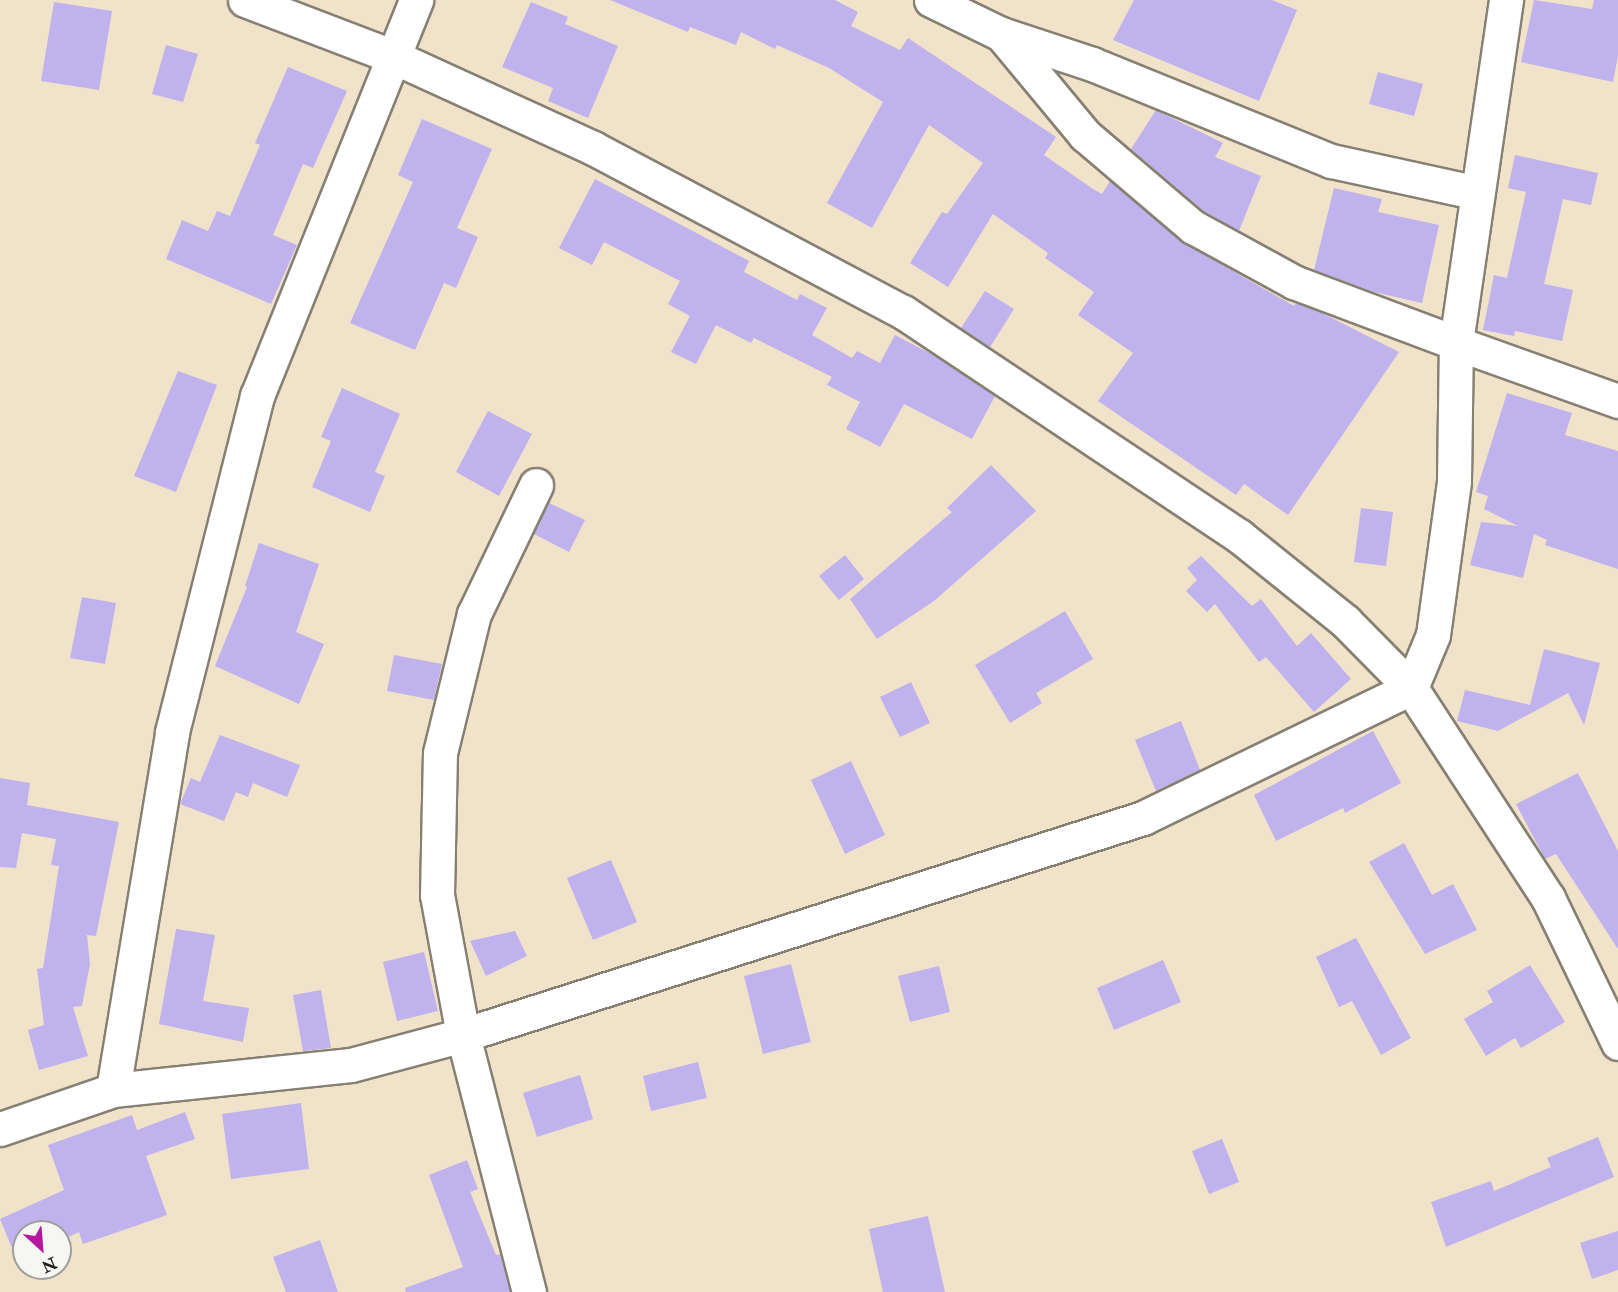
<!DOCTYPE html>
<html>
<head>
<meta charset="utf-8">
<style>
	body { margin:0 }
	#map { position:relative; width:1618px; height:1292px; overflow:hidden; background:#f1e3ca; font-family:"IM FELL Double Pica",serif }
	div>[style] { position:absolute }
	.building>* { inset:0; background:#bfb2ed }
	.roads { filter:drop-shadow(2px 0 #868073) drop-shadow(-2px 0 #868073) drop-shadow(0 2px #868073) drop-shadow(0 -2px #868073) }
	.minor>* { height:33px; margin:-16.5px; padding:0 16.5px; transform-origin:16.5px; border-radius:16.5px; background:#fff }
	span { translate:-50% -50%; white-space:nowrap; text-align:center; line-height:1.15; -webkit-text-stroke:4.5px #f6f6f2; paint-order:stroke }
	.north { position:absolute; left:12px; top:1220px; width:60px; height:60px; box-sizing:border-box; background:#f6f6f2; border:2px solid #9f9f9c; border-radius:50%; rotate:154deg; font-size:16px; font-weight:700; line-height:24px; text-align:center; color:#1c1c1c }
	.north::after { content:''; display:block; margin:auto; width:21px; height:27px; background:#b5179e; clip-path:polygon(50% 0,100% 100%,50% 72%,0 100%) }
</style>
</head>
<body>
<div id="map">
	<div class="building">
		<i style="clip-path:polygon(610px 0,835px 0,858px 12px,851px 26px,900px 50px,908px 38px,1056px 137px,1044px 155px,1093px 189px,1102px 194px,1110px 181px,1184px 243px,1294px 306px,1296px 303px,1316px 310px,1399px 352px,1288px 515px,1244px 484px,1236px 495px,1098px 401px,1133px 353px,1078px 315px,1094px 292px,1045px 258px,1048px 253px,993px 214px,948px 287px,910px 263px,942px 212px,947px 214px,983px 163px,929px 125px,872px 228px,827px 203px,883px 102px,829px 68px,777px 45px,775px 49px,741px 32px,736px 45px,690px 27px,688px 32px)"></i>
		<i style="clip-path:polygon(1134px 0,1272px 0,1297px 10px,1259px 101px,1113px 40px)"></i>
		<i style="clip-path:polygon(1534px 0,1592px 9px,1594px 0,1618px 0,1618px 56px,1613px 82px,1521px 62px)"></i>
		<i style="clip-path:polygon(54px 2px,112px 11px,99px 90px,41px 81px)"></i>
		<i style="clip-path:polygon(531px 2px,568px 17px,565px 24px,618px 46px,588px 118px,548px 101px,553px 88px,502px 67px)"></i>
		<i style="clip-path:polygon(166px 45px,198px 54px,183px 102px,152px 94px)"></i>
		<i style="clip-path:polygon(288px 67px,347px 91px,313px 168px,303px 164px,273px 235px,297px 245px,271px 304px,166px 259px,182px 220px,208px 231px,217px 211px,230px 216px,260px 145px,255px 143px)"></i>
		<i style="clip-path:polygon(1378px 72px,1423px 84px,1414px 116px,1369px 104px)"></i>
		<i style="clip-path:polygon(1156px 110px,1223px 143px,1215px 157px,1261px 176px,1239px 231px,1204px 211px,1131px 149px)"></i>
		<i style="clip-path:polygon(422px 119px,492px 149px,457px 228px,478px 237px,456px 288px,444px 283px,415px 350px,350px 323px,413px 182px,398px 175px)"></i>
		<i style="clip-path:polygon(1515px 155px,1598px 173px,1591px 205px,1563px 199px,1544px 284px,1573px 290px,1562px 341px,1515px 331px,1514px 336px,1483px 330px,1494px 275px,1507px 278px,1526px 192px,1508px 188px)"></i>
		<i style="clip-path:polygon(595px 179px,749px 261px,744px 272px,797px 300px,800px 294px,827px 308px,812px 335px,852px 358px,857px 351px,880px 363px,895px 335px,935px 356px,995px 396px,972px 439px,904px 404px,880px 447px,846px 429px,860px 402px,827px 385px,832px 377px,754px 338px,751px 343px,716px 325px,696px 364px,671px 352px,690px 316px,668px 304px,680px 281px,604px 242px,592px 265px,559px 248px)"></i>
		<i style="clip-path:polygon(1334px 188px,1382px 199px,1378px 212px,1439px 225px,1422px 303px,1374px 292px,1314px 270px)"></i>
		<i style="clip-path:polygon(985px 291px,1014px 309px,990px 347px,961px 328px)"></i>
		<i style="clip-path:polygon(178px 371px,217px 385px,176px 492px,134px 476px)"></i>
		<i style="clip-path:polygon(342px 388px,400px 414px,375px 472px,385px 476px,370px 512px,312px 487px,331px 441px,321px 437px)"></i>
		<i style="clip-path:polygon(1507px 393px,1572px 413px,1565px 435px,1618px 451px,1618px 569px,1545px 545px,1547px 540px,1534px 534px,1523px 578px,1470px 565px,1481px 522px,1518px 526px,1484px 509px,1488px 496px,1476px 492px)"></i>
		<i style="clip-path:polygon(488px 411px,532px 434px,499px 496px,456px 472px)"></i>
		<i style="clip-path:polygon(991px 465px,1036px 511px,934px 601px,877px 639px,850px 599px,952px 512px,947px 508px)"></i>
		<i style="clip-path:polygon(549px 503px,585px 520px,569px 552px,534px 534px)"></i>
		<i style="clip-path:polygon(1361px 508px,1393px 512px,1386px 566px,1354px 562px)"></i>
		<i style="clip-path:polygon(259px 543px,319px 564px,296px 632px,324px 644px,299px 704px,215px 666px,247px 587px,245px 586px)"></i>
		<i style="clip-path:polygon(845px 555px,864px 579px,839px 600px,819px 576px)"></i>
		<i style="clip-path:polygon(1201px 556px,1252px 606px,1261px 599px,1297px 646px,1311px 633px,1351px 679px,1314px 712px,1266px 657px,1259px 662px,1215px 604px,1207px 612px,1186px 591px,1197px 580px,1187px 568px)"></i>
		<i style="clip-path:polygon(82px 597px,116px 603px,105px 664px,70px 658px)"></i>
		<i style="clip-path:polygon(1065px 611px,1093px 659px,1036px 693px,1042px 703px,1010px 723px,975px 665px)"></i>
		<i style="clip-path:polygon(1544px 649px,1600px 663px,1584px 725px,1568px 693px,1498px 731px,1457px 721px,1465px 690px,1530px 705px)"></i>
		<i style="clip-path:polygon(394px 655px,442px 664px,434px 700px,387px 691px)"></i>
		<i style="clip-path:polygon(911px 682px,930px 723px,900px 737px,880px 697px)"></i>
		<i style="clip-path:polygon(1181px 721px,1200px 770px,1156px 791px,1135px 740px)"></i>
		<i style="clip-path:polygon(1373px 731px,1401px 783px,1345px 813px,1343px 808px,1276px 841px,1254px 795px)"></i>
		<i style="clip-path:polygon(220px 735px,300px 765px,287px 797px,253px 783px,248px 797px,236px 792px,224px 821px,180px 804px,191px 778px,200px 782px)"></i>
		<i style="clip-path:polygon(851px 761px,885px 835px,845px 854px,811px 780px)"></i>
		<i style="clip-path:polygon(1578px 773px,1618px 851px,1618px 949px,1556px 854px,1545px 859px,1516px 804px)"></i>
		<i style="clip-path:polygon(0 778px,30px 783px,27px 805px,119px 822px,96px 936px,87px 935px,90px 964px,82px 1006px,73px 1007px,88px 1056px,39px 1070px,28px 1030px,44px 1025px,37px 969px,43px 968px,59px 866px,51px 865px,56px 839px,22px 833px,16px 868px,0 867px)"></i>
		<i style="clip-path:polygon(1404px 843px,1432px 895px,1453px 884px,1477px 930px,1425px 954px,1369px 862px)"></i>
		<i style="clip-path:polygon(611px 860px,637px 922px,593px 940px,567px 878px)"></i>
		<i style="clip-path:polygon(176px 929px,215px 935px,203px 1001px,249px 1008px,243px 1042px,159px 1024px)"></i>
		<i style="clip-path:polygon(515px 931px,527px 956px,486px 976px,470px 941px)"></i>
		<i style="clip-path:polygon(1356px 938px,1411px 1038px,1381px 1055px,1352px 1001px,1339px 1007px,1316px 957px)"></i>
		<i style="clip-path:polygon(424px 952px,438px 1011px,397px 1021px,383px 962px)"></i>
		<i style="clip-path:polygon(1163px 960px,1181px 1002px,1114px 1030px,1097px 988px)"></i>
		<i style="clip-path:polygon(791px 964px,811px 1042px,763px 1054px,744px 976px)"></i>
		<i style="clip-path:polygon(1530px 965px,1565px 1022px,1521px 1048px,1515px 1038px,1486px 1056px,1464px 1019px,1493px 1002px,1487px 991px)"></i>
		<i style="clip-path:polygon(939px 966px,950px 1012px,910px 1022px,898px 976px)"></i>
		<i style="clip-path:polygon(321px 990px,331px 1048px,303px 1051px,293px 995px)"></i>
		<i style="clip-path:polygon(698px 1062px,707px 1098px,651px 1111px,643px 1076px)"></i>
		<i style="clip-path:polygon(580px 1075px,593px 1119px,537px 1137px,523px 1093px)"></i>
		<i style="clip-path:polygon(301px 1103px,309px 1169px,231px 1179px,222px 1114px)"></i>
		<i style="clip-path:polygon(185px 1112px,195px 1139px,146px 1156px,167px 1215px,83px 1244px,79px 1232px,60px 1241px,60px 1232px,24px 1232px,24px 1257px,17px 1260px,0 1219px,64px 1190px,48px 1145px,132px 1115px,137px 1130px)"></i>
		<i style="clip-path:polygon(1598px 1137px,1614px 1177px,1446px 1247px,1431px 1202px,1491px 1181px,1494px 1191px,1551px 1167px,1547px 1158px)"></i>
		<i style="clip-path:polygon(1222px 1139px,1239px 1182px,1209px 1194px,1192px 1151px)"></i>
		<i style="clip-path:polygon(467px 1160px,478px 1189px,470px 1192px,496px 1255px,500px 1254px,510px 1292px,406px 1292px,405px 1288px,463px 1267px,429px 1175px)"></i>
		<i style="clip-path:polygon(928px 1216px,945px 1292px,883px 1292px,869px 1229px)"></i>
		<i style="clip-path:polygon(1618px 1231px,1618px 1270px,1592px 1279px,1580px 1243px)"></i>
		<i style="clip-path:polygon(320px 1240px,338px 1292px,286px 1292px,273px 1257px)"></i>
	</div>
	<div class="roads">
		<div class="minor">
			<i style="left:245px;top:0;width:157px;rotate:20.9deg"></i>
			<i style="left:392px;top:56px;width:221px;rotate:24.6deg"></i>
			<i style="left:593px;top:148px;width:351px;rotate:27.9deg"></i>
			<i style="left:903px;top:312px;width:404px;rotate:33.7deg"></i>
			<i style="left:1239px;top:536px;width:136px;rotate:38.7deg"></i>
			<i style="left:1345px;top:621px;width:94px;rotate:45.4deg"></i>
			<i style="left:1411px;top:688px;width:251px;rotate:56.9deg"></i>
			<i style="left:1548px;top:898px;width:161px;rotate:64.2deg"></i>
			<i style="left:931px;top:0;width:78px;rotate:25.9deg"></i>
			<i style="left:1001px;top:34px;width:96px;rotate:18.2deg"></i>
			<i style="left:1092px;top:64px;width:258px;rotate:22.1deg"></i>
			<i style="left:1331px;top:161px;width:150px;rotate:12.3deg"></i>
			<i style="left:1506px;top:0;width:347px;rotate:98.3deg"></i>
			<i style="left:1456px;top:343px;width:172px;rotate:19.7deg"></i>
			<i style="left:113px;top:1090px;width:363px;rotate:-80.6deg"></i>
			<i style="left:172px;top:732px;width:347px;rotate:-75.8deg"></i>
			<i style="left:257px;top:396px;width:427px;rotate:-68.1deg"></i>
			<i style="left:0;top:1129px;width:120px;rotate:-19deg"></i>
			<i style="left:113px;top:1090px;width:239px;rotate:-6deg"></i>
			<i style="left:351px;top:1065px;width:116px;rotate:-15deg"></i>
			<i style="left:463px;top:1035px;width:714px;rotate:-17.7deg"></i>
			<i style="left:1143px;top:818px;width:298px;rotate:-25.9deg"></i>
			<i style="left:1411px;top:688px;width:57px;rotate:-67.5deg"></i>
			<i style="left:1433px;top:635px;width:155px;rotate:-82.2deg"></i>
			<i style="left:1454px;top:481px;width:138px;rotate:-89.2deg"></i>
			<i style="left:1456px;top:343px;width:173px;rotate:-159.4deg"></i>
			<i style="left:1294px;top:282px;width:115px;rotate:-151.4deg"></i>
			<i style="left:1193px;top:227px;width:142px;rotate:-139.6deg"></i>
			<i style="left:1085px;top:135px;width:131px;rotate:-129.7deg"></i>
			<i style="left:529px;top:1292px;width:265px;rotate:-104.4deg"></i>
			<i style="left:463px;top:1035px;width:142px;rotate:-100.5deg"></i>
			<i style="left:437px;top:895px;width:142px;rotate:-88.8deg"></i>
			<i style="left:440px;top:753px;width:143px;rotate:-76.3deg"></i>
			<i style="left:474px;top:614px;width:143px;rotate:-64.3deg"></i>
		</div>
	</div>
	<div class="north">N</div>
</div>
</body>
</html>
